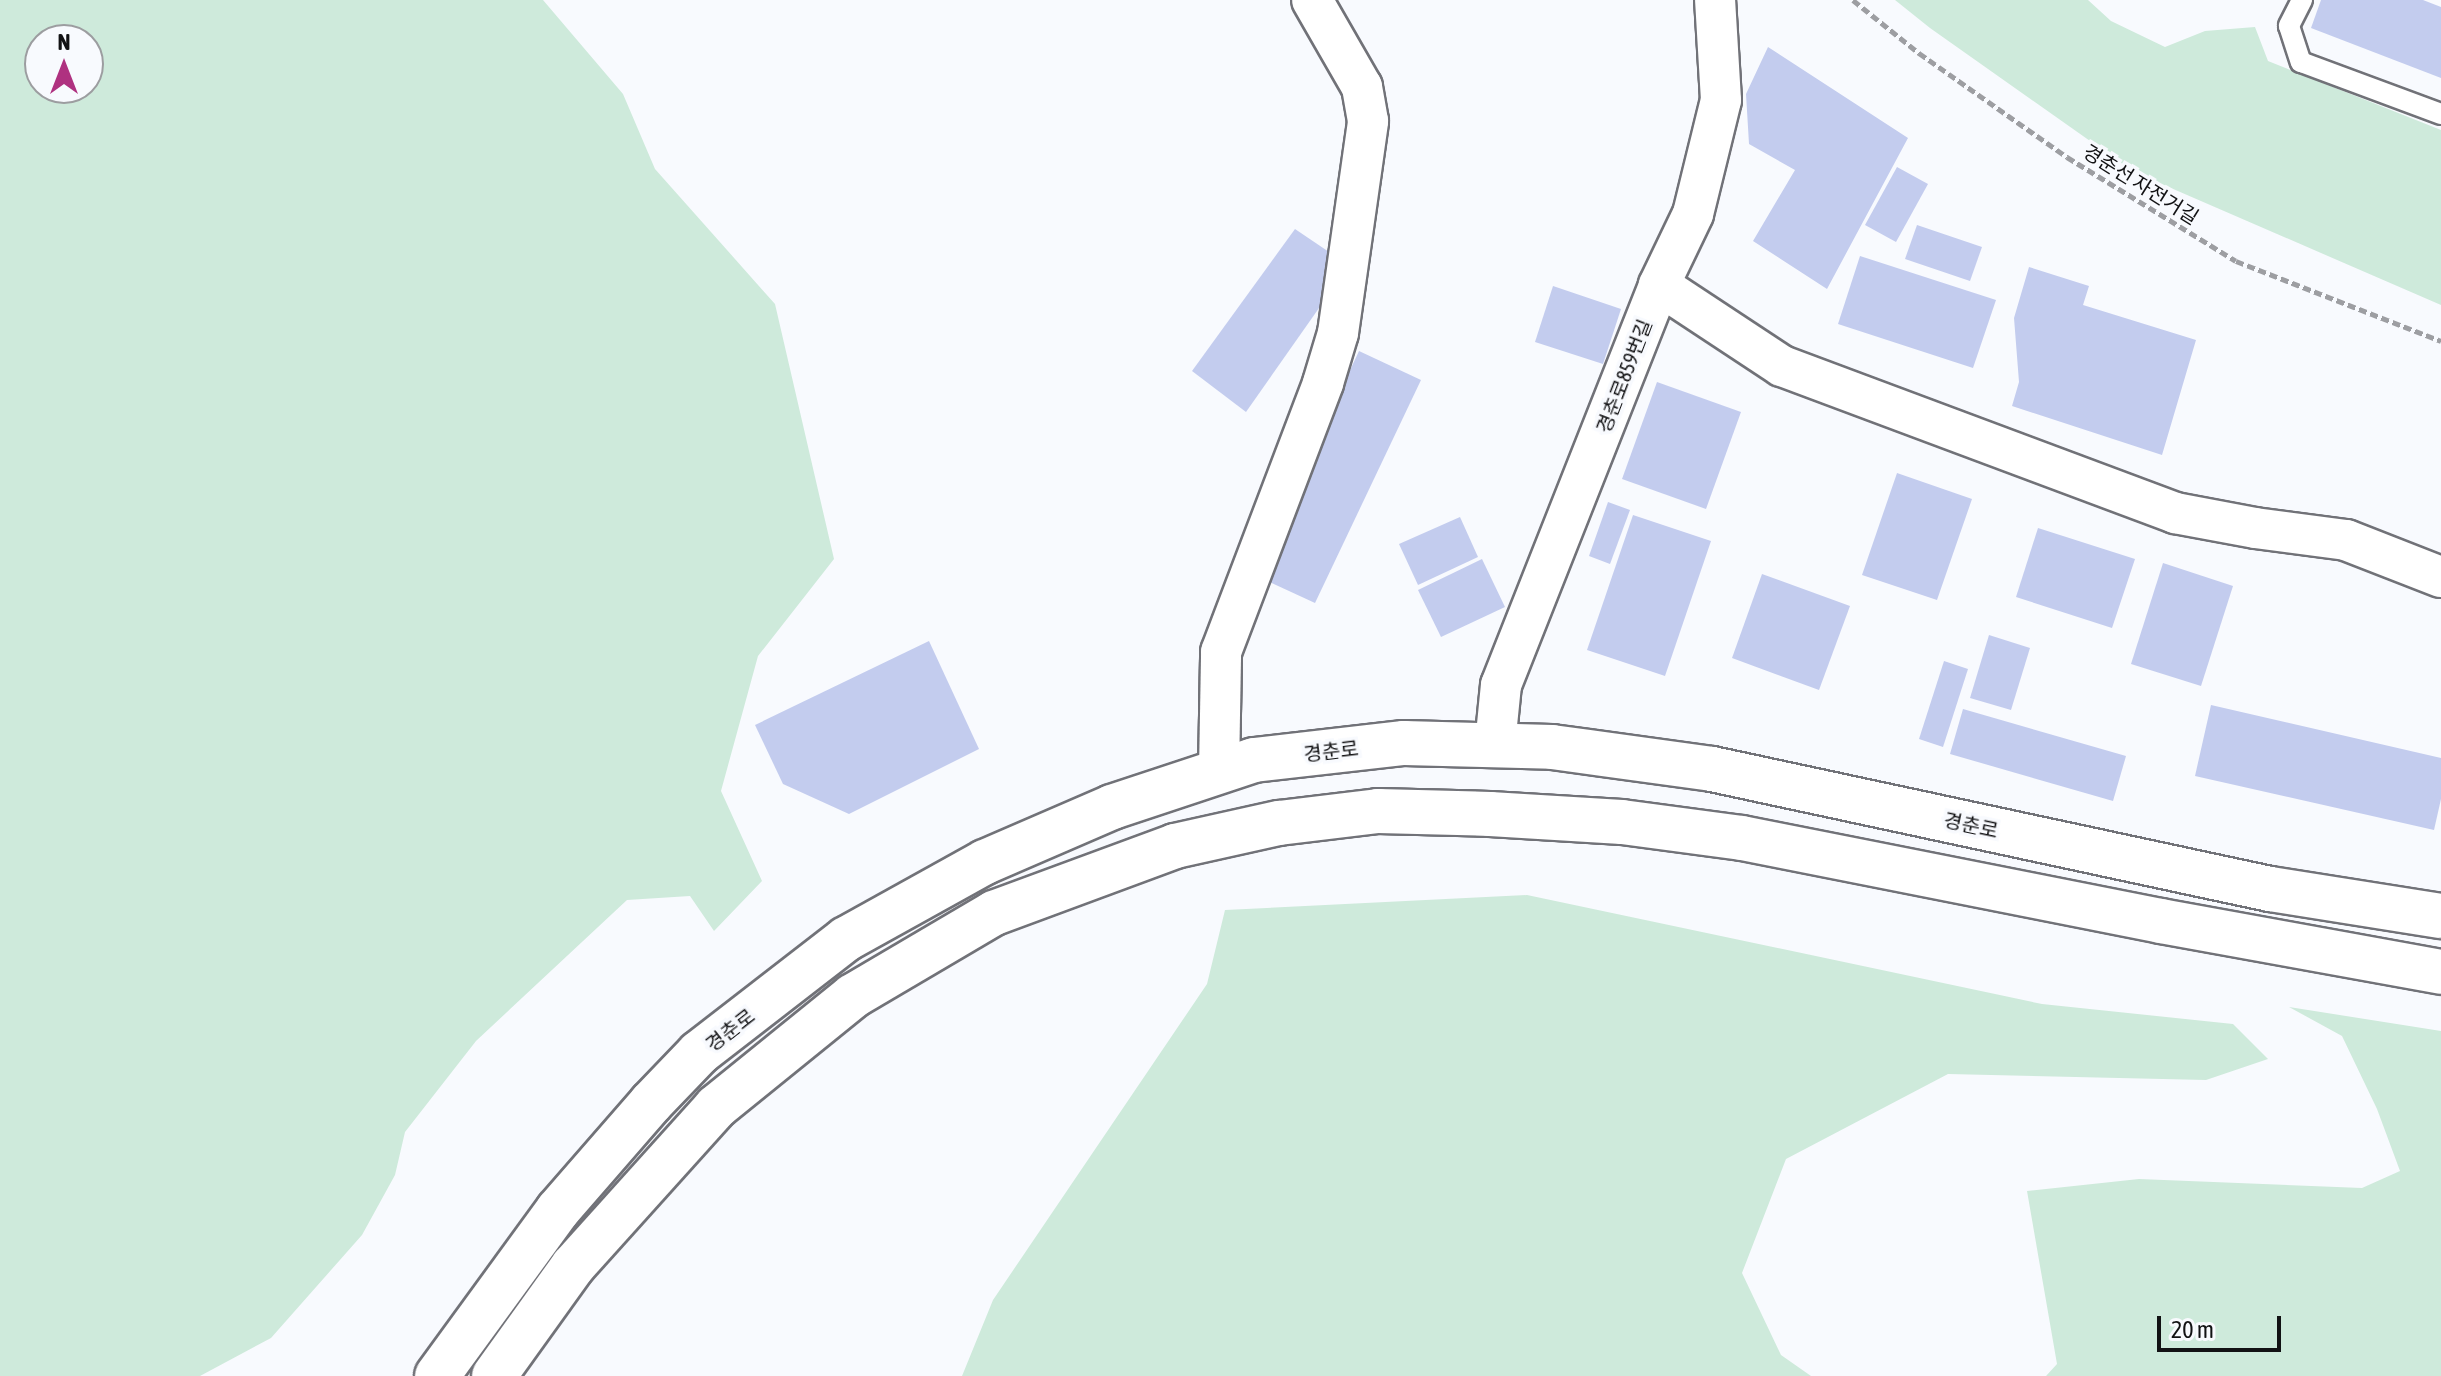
<!DOCTYPE html>
<html>
<head>
<meta charset="utf-8">
<style>
	body { margin:0 }
	#map { position:relative; width:2441px; height:1376px; overflow:hidden; background:#f8fafe; font-family:"Asap Condensed","Noto Sans KR",sans-serif }
	div>[style] { position:absolute }
	.green>* { inset:0; background:#ceeadb }
	.building>* { inset:0; background:#c3ccee }
	.path>* { height:5px; margin-top:-2.5px; transform-origin:0; background:repeating-linear-gradient(90deg,#9d9ea2 0 8px,transparent 0 12px) }
	.roads { filter:drop-shadow(2px 0 #717278) drop-shadow(-2px 0 #717278) drop-shadow(0 2px #717278) drop-shadow(0 -2px #717278) }
	.lane>* { height:20px; margin:-10px; padding:0 10px; transform-origin:10px; border-radius:10px; background:#fff }
	.street>* { height:40px; margin:-20px; padding:0 20px; transform-origin:20px; border-radius:20px; background:#fff }
	.secondary>* { height:44px; margin:-22px; padding:0 22px; transform-origin:22px; border-radius:22px; background:#fff }
	span { translate:-50% -50%; white-space:nowrap; text-align:center; line-height:1.15; -webkit-text-stroke:7px #f8fafe; paint-order:stroke }
	.street-label { font-size:20px; color:#121214 }
	.north { position:absolute; left:24px; top:24px; width:80px; height:80px; box-sizing:border-box; background:#f8fafe; border:2px solid #9c9da0; border-radius:50%; rotate:0deg; font-size:22px; font-weight:700; line-height:32px; text-align:center; color:#121214 }
	.north::after { content:''; display:block; margin:auto; width:28px; height:36px; background:#af3180; clip-path:polygon(50% 0,100% 100%,50% 72%,0 100%) }
	.scale { position:absolute; left:2157px; top:1316px; width:124px; height:36px; box-sizing:border-box; border:4px solid #121214; border-top:0; padding-left:10px; font-size:24px; line-height:28px; white-space:nowrap; color:#121214; -webkit-text-stroke:6px #f8fafe; paint-order:stroke }
</style>
</head>
<body>
<div id="map">
	<div class="green">
		<i style="clip-path:polygon(evenodd,0 0,543px 0,623px 94px,655px 169px,775px 304px,834px 559px,758px 656px,721px 791px,762px 881px,714px 931px,690px 896px,627px 900px,476px 1041px,405px 1132px,395px 1175px,362px 1235px,271px 1338px,200px 1376px,0 1376px,0 0,40px 40px,88px 40px,88px 88px,40px 88px,40px 40px)"></i>
		<i style="clip-path:polygon(1895px 0,2088px 0,2111px 21px,2165px 47px,2205px 31px,2255px 27px,2268px 61px,2441px 130px,2441px 305px,2134px 172px,1930px 28px)"></i>
		<i style="clip-path:polygon(1527px 895px,2042px 1004px,2233px 1024px,2268px 1059px,2206px 1080px,1948px 1074px,1786px 1159px,1742px 1273px,1781px 1355px,1811px 1376px,962px 1376px,993px 1300px,1207px 984px,1225px 910px)"></i>
		<i style="clip-path:polygon(2289px 1007px,2441px 1031px,2441px 1376px,2046px 1376px,2057px 1364px,2027px 1191px,2139px 1179px,2362px 1188px,2400px 1171px,2377px 1109px,2342px 1036px)"></i>
	</div>
	<div class="building">
		<i style="clip-path:polygon(2321px 0,2423px 0,2441px 7px,2441px 78px,2311px 28px)"></i>
		<i style="clip-path:polygon(1768px 47px,1908px 138px,1827px 289px,1753px 241px,1795px 170px,1749px 144px,1746px 94px)"></i>
		<i style="clip-path:polygon(1897px 167px,1928px 184px,1896px 242px,1865px 225px)"></i>
		<i style="clip-path:polygon(1917px 225px,1982px 247px,1970px 281px,1905px 259px)"></i>
		<i style="clip-path:polygon(1295px 229px,1332px 254px,1331px 291px,1246px 412px,1192px 371px)"></i>
		<i style="clip-path:polygon(1860px 256px,1996px 300px,1973px 368px,1838px 324px)"></i>
		<i style="clip-path:polygon(2029px 267px,2089px 286px,2083px 305px,2196px 340px,2162px 455px,2012px 406px,2019px 382px,2014px 318px)"></i>
		<i style="clip-path:polygon(1553px 286px,1621px 309px,1603px 364px,1535px 342px)"></i>
		<i style="clip-path:polygon(1359px 351px,1421px 380px,1315px 603px,1254px 575px)"></i>
		<i style="clip-path:polygon(1657px 382px,1741px 412px,1706px 509px,1622px 479px)"></i>
		<i style="clip-path:polygon(1897px 473px,1972px 499px,1937px 600px,1862px 575px)"></i>
		<i style="clip-path:polygon(1608px 502px,1630px 510px,1610px 564px,1589px 556px)"></i>
		<i style="clip-path:polygon(1633px 515px,1711px 541px,1665px 676px,1587px 650px)"></i>
		<i style="clip-path:polygon(1460px 517px,1478px 557px,1418px 585px,1399px 544px)"></i>
		<i style="clip-path:polygon(2038px 528px,2135px 559px,2112px 628px,2016px 597px)"></i>
		<i style="clip-path:polygon(1482px 559px,1505px 607px,1441px 637px,1418px 590px)"></i>
		<i style="clip-path:polygon(2163px 563px,2233px 586px,2201px 686px,2131px 664px)"></i>
		<i style="clip-path:polygon(1762px 574px,1850px 606px,1819px 690px,1732px 658px)"></i>
		<i style="clip-path:polygon(1989px 635px,2030px 648px,2011px 710px,1970px 698px)"></i>
		<i style="clip-path:polygon(929px 641px,979px 749px,849px 814px,783px 784px,755px 725px)"></i>
		<i style="clip-path:polygon(1944px 661px,1968px 669px,1943px 747px,1919px 739px)"></i>
		<i style="clip-path:polygon(2211px 705px,2441px 758px,2441px 799px,2434px 830px,2195px 776px)"></i>
		<i style="clip-path:polygon(1963px 709px,2126px 756px,2113px 801px,1950px 754px)"></i>
	</div>
	<div class="path">
		<i style="left:1853px;top:0;width:85px;rotate:38.8deg"></i>
		<i style="left:1919px;top:53px;width:181px;rotate:35.1deg"></i>
		<i style="left:2067px;top:157px;width:198px;rotate:31.6deg"></i>
		<i style="left:2236px;top:261px;width:220px;rotate:21.3deg"></i>
	</div>
	<div class="roads">
		<div class="lane">
			<i style="left:2302px;top:0;width:29px;rotate:117deg"></i>
			<i style="left:2289px;top:26px;width:38px;rotate:72deg"></i>
			<i style="left:2301px;top:62px;width:149px;rotate:20.4deg"></i>
		</div>
		<div class="street">
			<i style="left:1659px;top:285px;width:147px;rotate:33.4deg"></i>
			<i style="left:1782px;top:366px;width:420px;rotate:20.5deg"></i>
			<i style="left:2175px;top:513px;width:81px;rotate:10.6deg"></i>
			<i style="left:2255px;top:528px;width:92px;rotate:7.5deg"></i>
			<i style="left:2346px;top:540px;width:102px;rotate:21.3deg"></i>
			<i style="left:1495px;top:745px;width:60px;rotate:-84.3deg"></i>
			<i style="left:1501px;top:685px;width:430px;rotate:-68.4deg"></i>
			<i style="left:1659px;top:285px;width:79px;rotate:-64.4deg"></i>
			<i style="left:1693px;top:214px;width:117px;rotate:-76.2deg"></i>
			<i style="left:1721px;top:100px;width:100px;rotate:-93.4deg"></i>
			<i style="left:1219px;top:772px;width:120px;rotate:-89deg"></i>
			<i style="left:1221px;top:652px;width:288px;rotate:-69.2deg"></i>
			<i style="left:1323px;top:383px;width:52px;rotate:-73.3deg"></i>
			<i style="left:1338px;top:333px;width:214px;rotate:-81.9deg"></i>
			<i style="left:1368px;top:121px;width:35px;rotate:-100deg"></i>
			<i style="left:1362px;top:87px;width:100px;rotate:-119.9deg"></i>
		</div>
		<div class="secondary">
			<i style="left:437px;top:1376px;width:205px;rotate:-53.9deg"></i>
			<i style="left:558px;top:1210px;width:142px;rotate:-49deg"></i>
			<i style="left:651px;top:1103px;width:69px;rotate:-46.2deg"></i>
			<i style="left:699px;top:1053px;width:186px;rotate:-37.8deg"></i>
			<i style="left:846px;top:939px;width:159px;rotate:-29deg"></i>
			<i style="left:985px;top:862px;width:138px;rotate:-23.4deg"></i>
			<i style="left:1112px;top:807px;width:150px;rotate:-18.3deg"></i>
			<i style="left:1254px;top:760px;width:151px;rotate:-6.5deg"></i>
			<i style="left:1404px;top:743px;width:148px;rotate:1.5deg"></i>
			<i style="left:1552px;top:747px;width:162px;rotate:7.8deg"></i>
			<i style="left:1712px;top:769px;width:571px;rotate:12.14deg"></i>
			<i style="left:2270px;top:889px;width:173px;rotate:9deg"></i>
			<i style="left:494px;top:1376px;width:135px;rotate:-54.3deg"></i>
			<i style="left:573px;top:1266px;width:214px;rotate:-48deg"></i>
			<i style="left:716px;top:1107px;width:176px;rotate:-39deg"></i>
			<i style="left:853px;top:996px;width:164px;rotate:-30.5deg"></i>
			<i style="left:994px;top:913px;width:193px;rotate:-20.3deg"></i>
			<i style="left:1175px;top:846px;width:107px;rotate:-12.5deg"></i>
			<i style="left:1279px;top:823px;width:100px;rotate:-6.9deg"></i>
			<i style="left:1378px;top:811px;width:112px;rotate:1.5deg"></i>
			<i style="left:1490px;top:814px;width:132px;rotate:3.5deg"></i>
			<i style="left:1622px;top:822px;width:121px;rotate:7.6deg"></i>
			<i style="left:1742px;top:838px;width:427px;rotate:11.2deg"></i>
			<i style="left:2161px;top:921px;width:285px;rotate:10.3deg"></i>
		</div>
	</div>
	<div class="street-label">
		<span style="left:2141px;top:184px;rotate:32deg">경춘선 자전거길</span>
		<span style="left:1624px;top:376px;rotate:-69deg">경춘로859번길</span>
		<span style="left:1331px;top:751px;rotate:-7deg">경춘로</span>
		<span style="left:1971px;top:825px;rotate:12deg">경춘로</span>
		<span style="left:730px;top:1030px;rotate:-38deg">경춘로</span>
	</div>
	<div class="north">N</div>
	<div class="scale">20 m</div>
</div>
</body>
</html>
